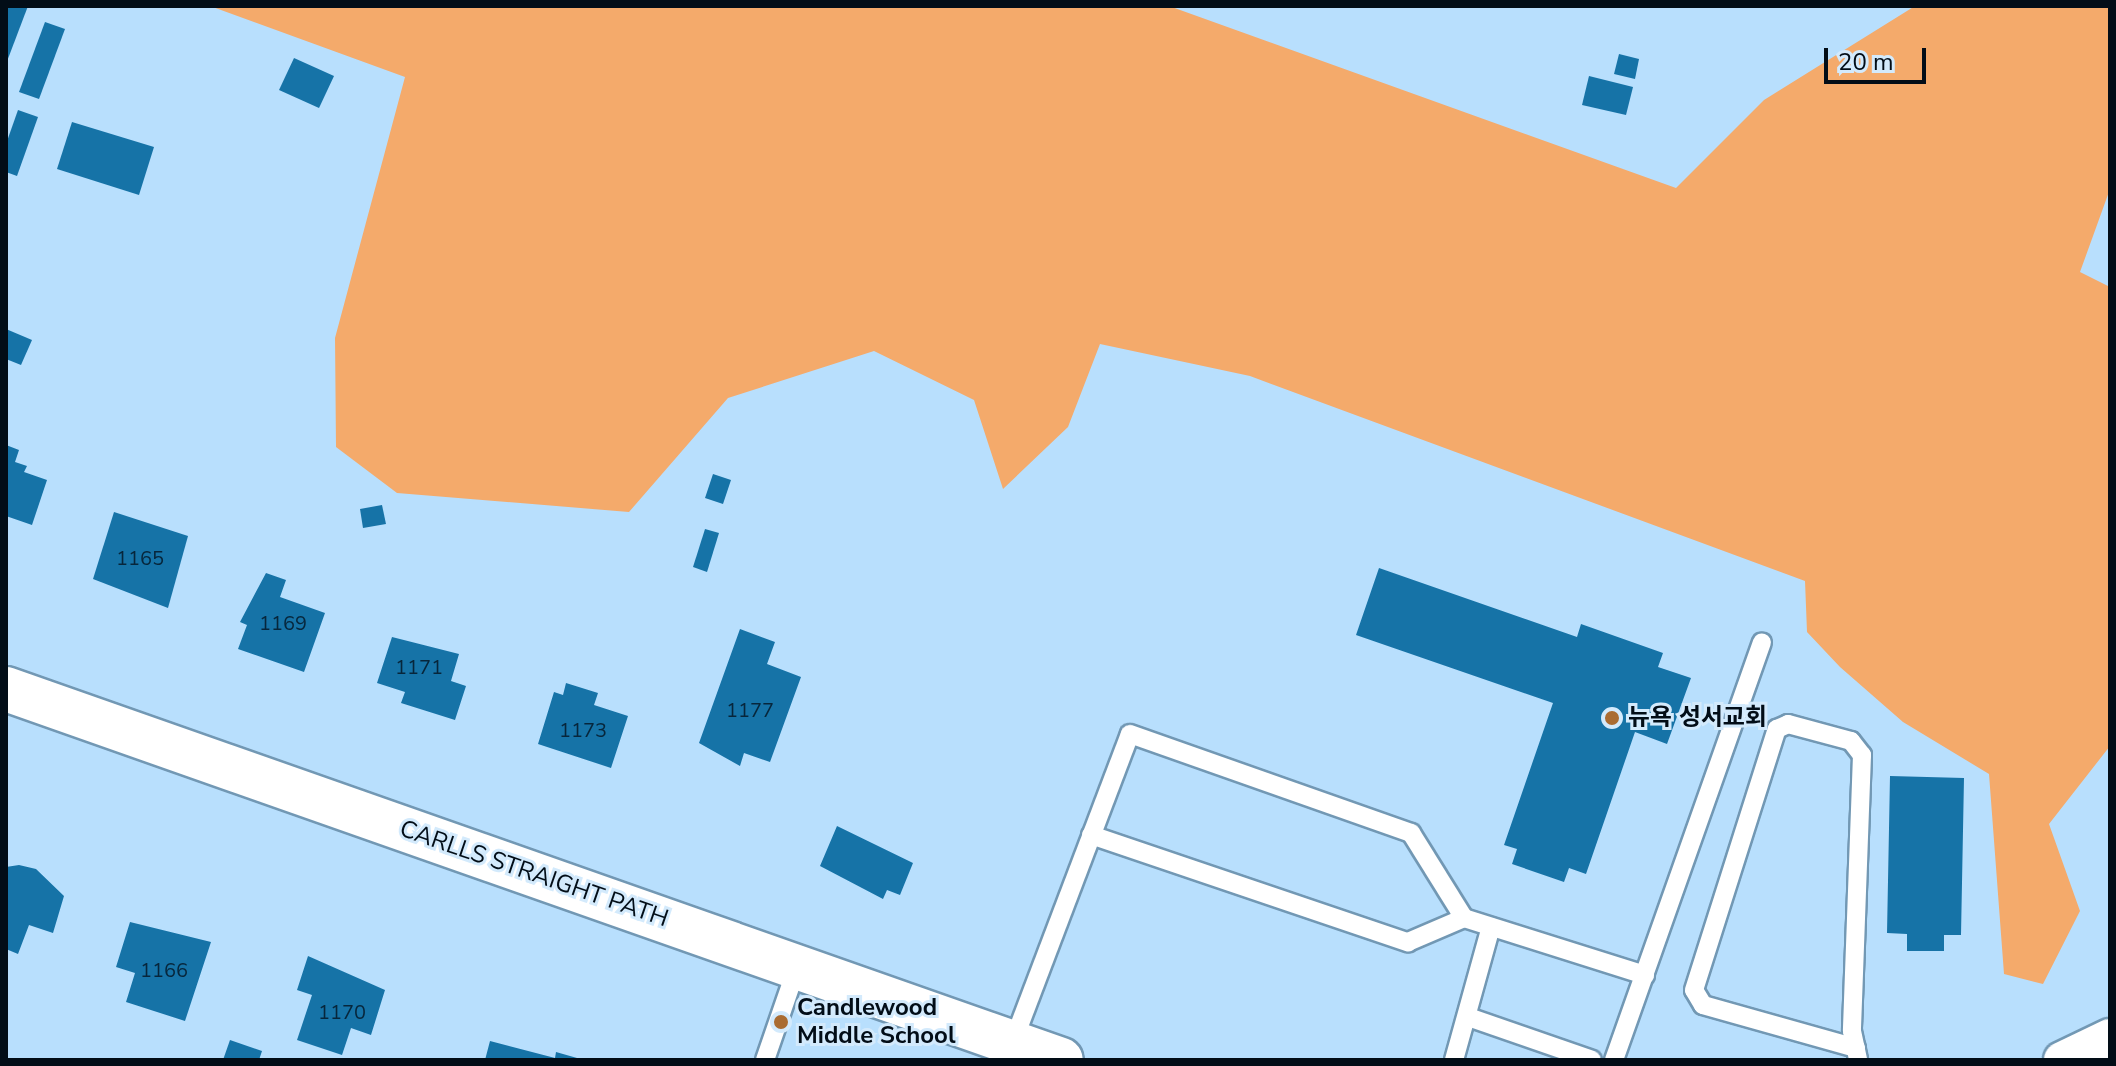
<!DOCTYPE html>
<html>
<head>
<meta charset="utf-8">
<style>
	body { margin:0 }
	#map { position:relative; width:2116px; height:1066px; overflow:hidden; background:#b8dffd; font-family:"Nunito Sans","Noto Sans KR",sans-serif }
	div>[style] { position:absolute }
	.green>* { inset:0; background:#f4aa6b }
	.building>* { inset:0; background:#1673a7 }
	.roads { filter:drop-shadow(2px 0 #7298b4) drop-shadow(-2px 0 #7298b4) drop-shadow(0 2px #7298b4) drop-shadow(0 -2px #7298b4) }
	.service>* { height:18px; margin:-9px; padding:0 9px; transform-origin:9px; border-radius:9px; background:#fff }
	.minor>* { height:36px; margin:-18px; padding:0 18px; transform-origin:18px; border-radius:18px; background:#fff }
	.tertiary>* { height:44px; margin:-22px; padding:0 22px; transform-origin:22px; border-radius:22px; background:#fff }
	.dots>* { width:22px; height:22px; translate:-50% -50%; box-sizing:border-box; border:4px solid #d3eafc; border-radius:50% }
	span { translate:-50% -50%; white-space:nowrap; text-align:center; line-height:1.15; -webkit-text-stroke:6px #d3eafc; paint-order:stroke }
	.number-label { font-size:20px; color:#07263b }
	.number-label span { -webkit-text-stroke-width:0 }
	.poi-label { font-size:24px; color:#020d17; font-weight:700 }
	.left { translate:0 -50%; text-align:left }
	.street-label { font-size:24px; color:#020d17 }
	.frame { position:absolute; inset:0; border:8px solid #020d17; pointer-events:none }
	.scale { position:absolute; left:1824px; top:48px; width:102px; height:36px; box-sizing:border-box; border:4px solid #020d17; border-top:0; padding-left:10px; font-size:24px; line-height:28px; white-space:nowrap; color:#020d17; -webkit-text-stroke:6px #d3eafc; paint-order:stroke }
</style>
</head>
<body>
<div id="map">
	<div class="green">
		<i style="clip-path:polygon(210px 6px,1169px 6px,1676px 188px,1764px 100px,1915px 6px,2110px 6px,2110px 189px,2080px 272px,2110px 287px,2110px 746px,2049px 824px,2080px 911px,2043px 984px,2004px 974px,1989px 774px,1903px 722px,1840px 667px,1807px 632px,1805px 581px,1250px 376px,1100px 344px,1068px 427px,1003px 489px,974px 400px,874px 351px,728px 398px,629px 512px,397px 493px,336px 447px,335px 338px,405px 77px)"></i>
	</div>
	<div class="building">
		<i style="clip-path:polygon(6px 6px,28px 6px,6px 64px)"></i>
		<i style="clip-path:polygon(45px 22px,65px 29px,39px 99px,19px 92px)"></i>
		<i style="clip-path:polygon(1619px 54px,1639px 59px,1635px 79px,1614px 74px)"></i>
		<i style="clip-path:polygon(294px 58px,334px 76px,319px 108px,279px 90px)"></i>
		<i style="clip-path:polygon(1589px 76px,1633px 87px,1626px 115px,1582px 105px)"></i>
		<i style="clip-path:polygon(18px 110px,38px 117px,17px 176px,6px 172px,6px 144px)"></i>
		<i style="clip-path:polygon(72px 122px,154px 147px,139px 195px,57px 169px)"></i>
		<i style="clip-path:polygon(6px 329px,32px 340px,21px 365px,6px 359px)"></i>
		<i style="clip-path:polygon(6px 445px,19px 450px,15px 462px,27px 466px,24px 472px,47px 480px,32px 525px,6px 516px)"></i>
		<i style="clip-path:polygon(713px 474px,731px 480px,723px 504px,705px 498px)"></i>
		<i style="clip-path:polygon(382px 505px,386px 524px,363px 528px,360px 509px)"></i>
		<i style="clip-path:polygon(114px 512px,188px 536px,168px 608px,93px 579px)"></i>
		<i style="clip-path:polygon(705px 529px,719px 533px,707px 572px,693px 567px)"></i>
		<i style="clip-path:polygon(1379px 568px,1577px 637px,1581px 624px,1663px 653px,1658px 667px,1691px 678px,1667px 744px,1635px 732px,1586px 874px,1569px 868px,1564px 882px,1512px 864px,1517px 849px,1504px 845px,1553px 703px,1356px 635px)"></i>
		<i style="clip-path:polygon(266px 573px,286px 580px,280px 597px,325px 613px,304px 672px,238px 649px,247px 625px,240px 622px)"></i>
		<i style="clip-path:polygon(740px 629px,775px 642px,767px 664px,801px 677px,770px 762px,744px 753px,740px 766px,699px 743px)"></i>
		<i style="clip-path:polygon(392px 637px,459px 654px,451px 681px,466px 686px,455px 720px,401px 703px,405px 692px,377px 683px)"></i>
		<i style="clip-path:polygon(566px 683px,598px 693px,594px 705px,628px 716px,611px 768px,538px 744px,554px 692px,563px 695px)"></i>
		<i style="clip-path:polygon(1890px 776px,1964px 778px,1961px 935px,1944px 935px,1944px 951px,1907px 951px,1907px 934px,1887px 933px)"></i>
		<i style="clip-path:polygon(837px 826px,913px 863px,900px 895px,887px 890px,883px 899px,820px 866px)"></i>
		<i style="clip-path:polygon(19px 865px,36px 869px,64px 896px,53px 933px,29px 925px,18px 954px,6px 949px,6px 867px)"></i>
		<i style="clip-path:polygon(130px 922px,211px 942px,185px 1021px,126px 1002px,135px 973px,116px 967px)"></i>
		<i style="clip-path:polygon(308px 956px,385px 990px,371px 1035px,351px 1028px,342px 1055px,297px 1040px,312px 995px,297px 990px)"></i>
		<i style="clip-path:polygon(230px 1040px,262px 1051px,259px 1060px,223px 1060px)"></i>
		<i style="clip-path:polygon(490px 1041px,555px 1058px,556px 1052px,584px 1060px,485px 1060px)"></i>
	</div>
	<div class="roads">
		<div class="service">
			<i style="left:1091px;top:835px;width:335px;rotate:18.7deg"></i>
			<i style="left:1408px;top:942px;width:61px;rotate:-23.2deg"></i>
			<i style="left:1471px;top:1018px;width:128px;rotate:19.1deg"></i>
			<i style="left:1013px;top:1042px;width:329px;rotate:-69.2deg"></i>
			<i style="left:1130px;top:734px;width:298px;rotate:19.4deg"></i>
			<i style="left:1411px;top:833px;width:100px;rotate:58.1deg"></i>
			<i style="left:1464px;top:918px;width:190px;rotate:17.5deg"></i>
			<i style="left:1856px;top:1048px;width:159px;rotate:-164.3deg"></i>
			<i style="left:1703px;top:1005px;width:17px;rotate:-121deg"></i>
			<i style="left:1694px;top:990px;width:274px;rotate:-72.4deg"></i>
			<i style="left:1777px;top:729px;width:12px;rotate:-24deg"></i>
			<i style="left:1788px;top:724px;width:65px;rotate:15.1deg"></i>
			<i style="left:1851px;top:741px;width:18px;rotate:52deg"></i>
			<i style="left:1862px;top:755px;width:276px;rotate:92.1deg"></i>
			<i style="left:1852px;top:1031px;width:30px;rotate:78deg"></i>
			<i style="left:765px;top:1060px;width:98px;rotate:-71deg"></i>
			<i style="left:1454px;top:1060px;width:138px;rotate:-74.5deg"></i>
			<i style="left:1614px;top:1060px;width:443px;rotate:-70.5deg"></i>
		</div>
		<div class="minor">
			<i style="left:2062px;top:1060px;width:53px;rotate:-25.6deg"></i>
		</div>
		<div class="tertiary">
			<i style="left:6px;top:689px;width:1118px;rotate:19.37deg"></i>
		</div>
	</div>
	<div class="dots">
		<i style="left:1612px;top:718px;background:#aa6c32"></i>
		<i style="left:781px;top:1022px;background:#aa6c32"></i>
	</div>
	<div class="number-label">
		<span style="left:140px;top:558px">1165</span>
		<span style="left:283px;top:623px">1169</span>
		<span style="left:419px;top:667px">1171</span>
		<span style="left:750px;top:710px">1177</span>
		<span style="left:583px;top:730px">1173</span>
		<span style="left:164px;top:970px">1166</span>
		<span style="left:342px;top:1012px">1170</span>
	</div>
	<div class="poi-label">
		<span class="left" style="left:1628px;top:718px">뉴욕 성서교회</span>
		<span class="left" style="left:797px;top:1022px">Candlewood<br>Middle School</span>
	</div>
	<div class="street-label">
		<span style="left:534px;top:874px;rotate:19deg">CARLLS STRAIGHT PATH</span>
	</div>
	<div class="frame"></div>
	<div class="scale">20 m</div>
</div>
</body>
</html>
